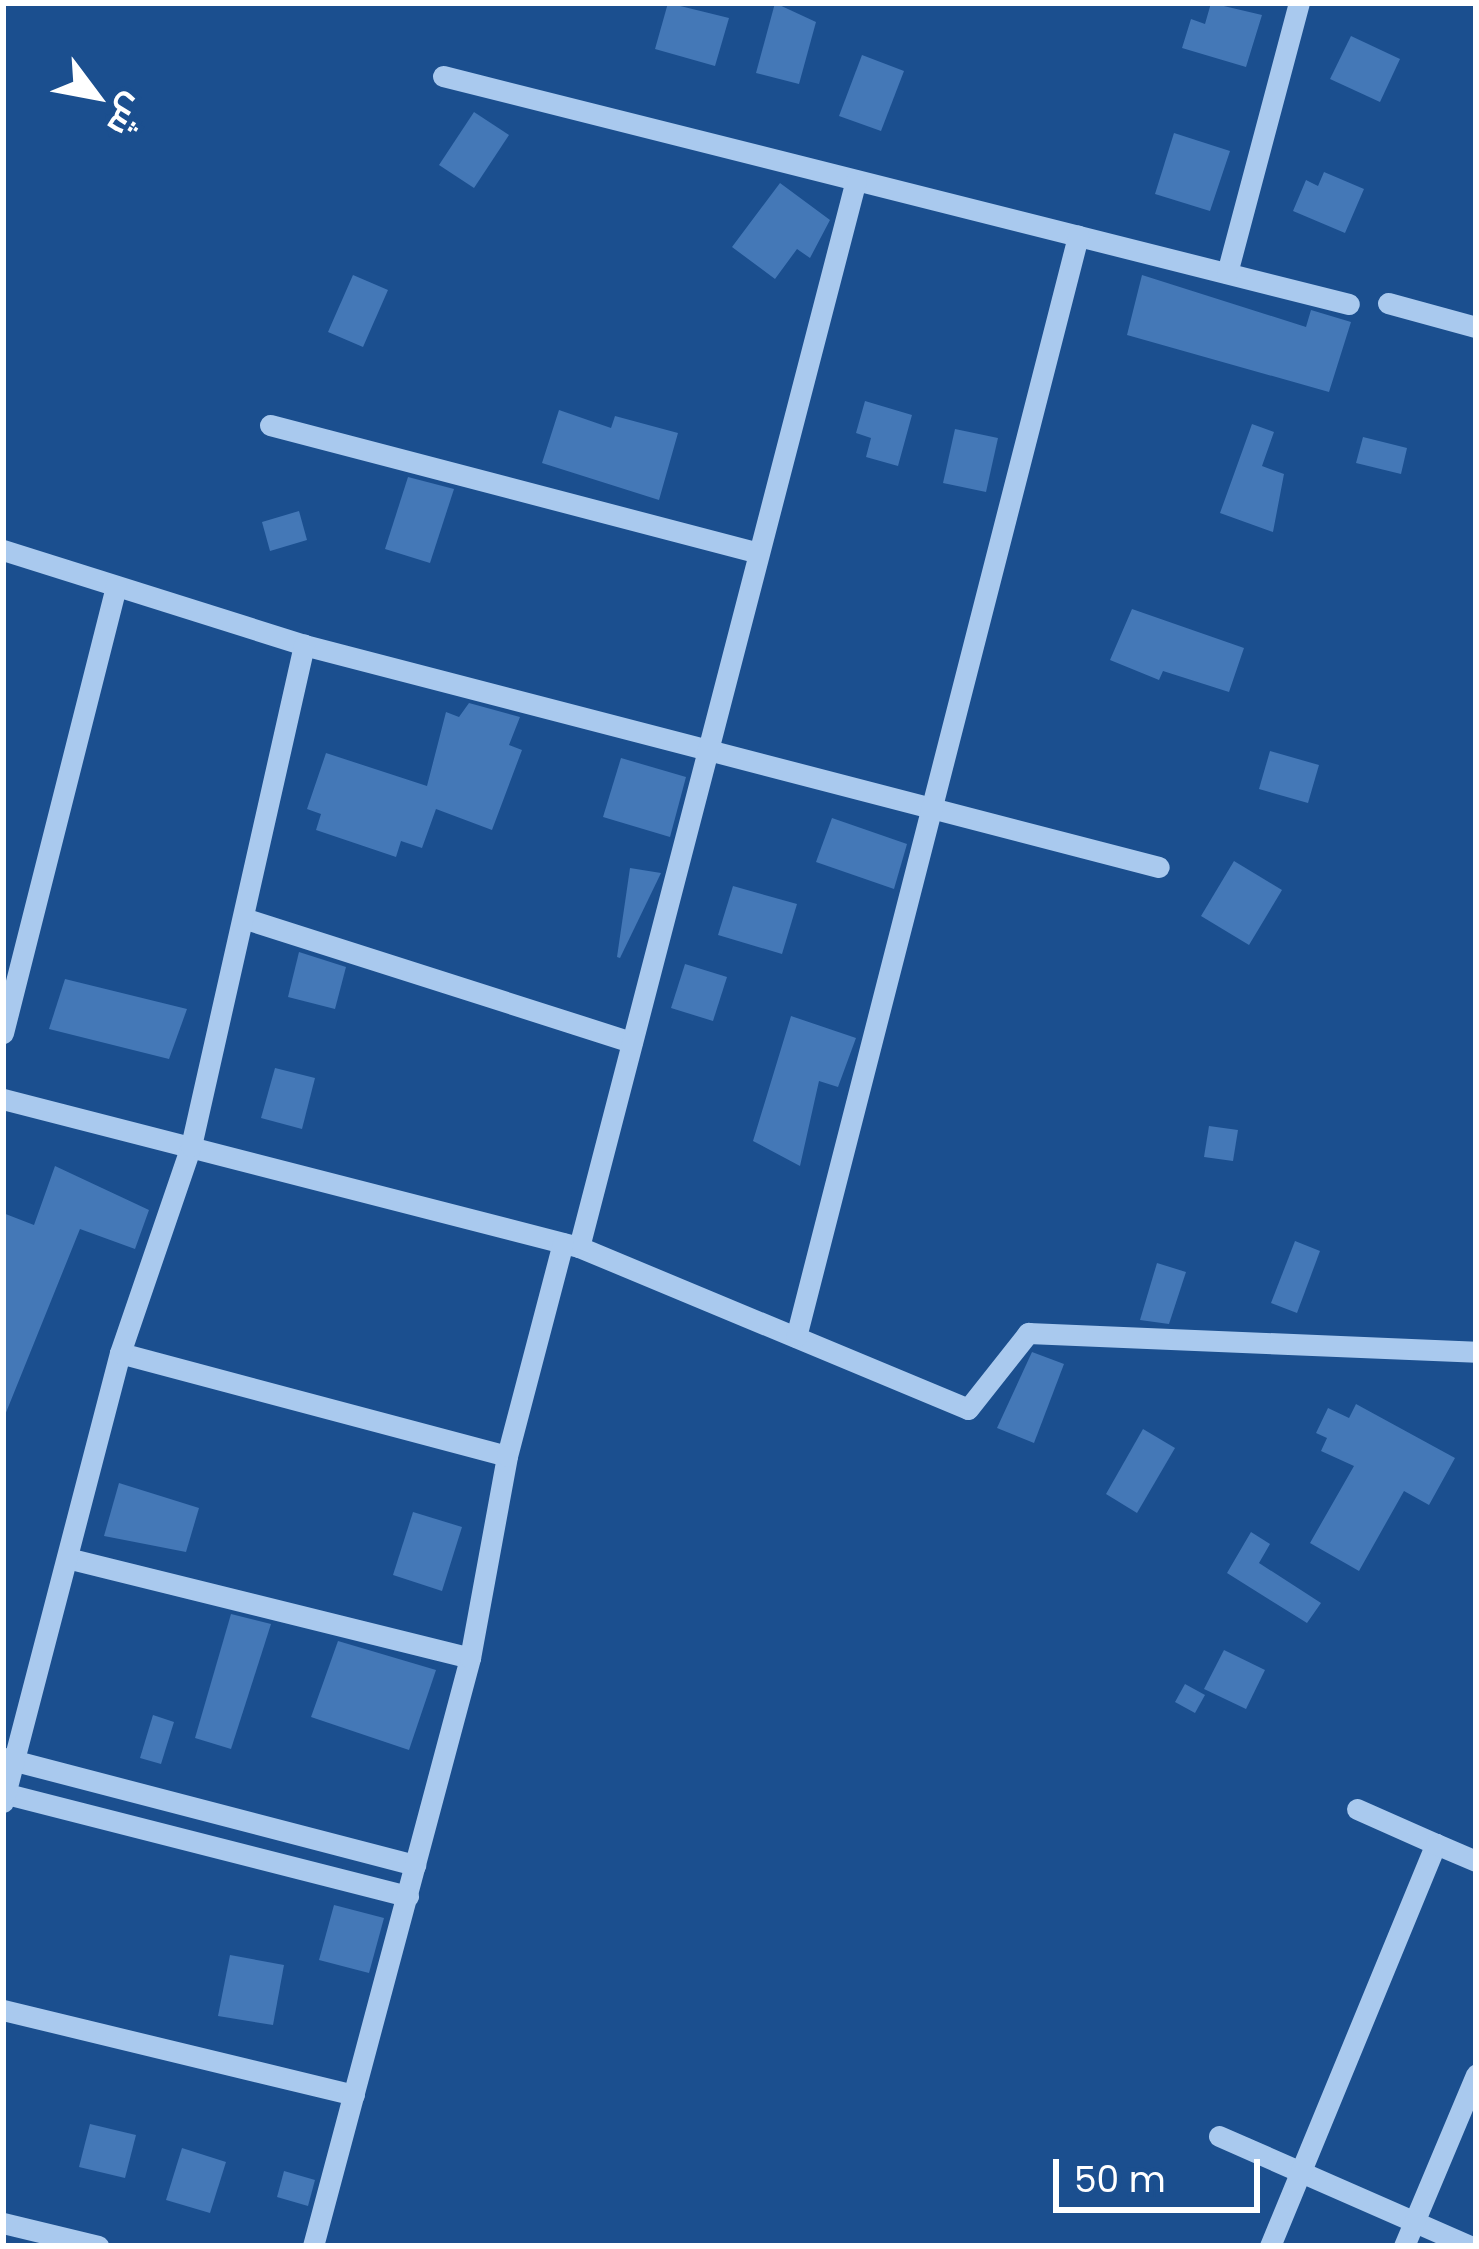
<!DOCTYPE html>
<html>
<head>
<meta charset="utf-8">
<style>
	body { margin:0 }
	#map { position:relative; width:1479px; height:2249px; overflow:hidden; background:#1b4f8f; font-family:Poppins,Cairo,sans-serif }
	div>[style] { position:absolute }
	.building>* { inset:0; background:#4478b7 }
	.minor>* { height:21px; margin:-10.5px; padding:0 10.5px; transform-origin:10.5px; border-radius:10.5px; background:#a9c9ee }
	span { translate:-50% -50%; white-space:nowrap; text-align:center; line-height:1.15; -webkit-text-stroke:9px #1b4f8f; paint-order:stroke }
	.frame { position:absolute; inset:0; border:6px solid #fff; pointer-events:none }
	.north { position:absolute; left:36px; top:36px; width:120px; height:120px; -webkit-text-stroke:9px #1b4f8f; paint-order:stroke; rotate:122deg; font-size:33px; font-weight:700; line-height:48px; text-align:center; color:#fff }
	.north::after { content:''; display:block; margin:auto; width:42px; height:54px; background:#fff; clip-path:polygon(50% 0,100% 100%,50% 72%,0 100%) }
	.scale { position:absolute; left:1053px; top:2159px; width:207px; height:54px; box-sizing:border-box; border:6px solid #fff; border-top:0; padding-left:15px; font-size:36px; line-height:42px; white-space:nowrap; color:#fff; -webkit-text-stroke:9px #1b4f8f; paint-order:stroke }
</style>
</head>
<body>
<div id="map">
	<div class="building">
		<i style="clip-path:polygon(668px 3px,729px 18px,715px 66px,655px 49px)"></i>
		<i style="clip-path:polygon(775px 3px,816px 22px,799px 84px,756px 73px)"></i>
		<i style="clip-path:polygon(1211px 3px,1262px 15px,1246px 67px,1182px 48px,1191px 19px,1205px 24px)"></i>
		<i style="clip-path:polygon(1351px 36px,1400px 59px,1380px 102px,1330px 79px)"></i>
		<i style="clip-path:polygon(862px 55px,904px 71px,881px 131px,839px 116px)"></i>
		<i style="clip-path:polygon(474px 112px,509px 135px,474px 188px,439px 165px)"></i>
		<i style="clip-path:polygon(1174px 133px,1230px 151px,1210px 211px,1155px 194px)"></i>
		<i style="clip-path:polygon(1324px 172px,1364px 189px,1345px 233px,1293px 211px,1306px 180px,1318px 186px)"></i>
		<i style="clip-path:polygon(780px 183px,830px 220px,810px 258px,797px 249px,775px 279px,732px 247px)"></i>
		<i style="clip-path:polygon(353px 275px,388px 290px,363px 347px,328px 332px)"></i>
		<i style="clip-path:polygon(1142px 275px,1306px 327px,1311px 310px,1351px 322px,1329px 392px,1127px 335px)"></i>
		<i style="clip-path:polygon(865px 401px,912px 415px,898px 466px,866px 457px,871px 438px,856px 433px)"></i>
		<i style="clip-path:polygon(559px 410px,611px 428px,615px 416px,678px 433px,659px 500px,542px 463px)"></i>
		<i style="clip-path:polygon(1252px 424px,1274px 432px,1262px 466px,1284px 474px,1273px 532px,1220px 513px)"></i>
		<i style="clip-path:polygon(955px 429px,998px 438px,986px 492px,943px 483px)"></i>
		<i style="clip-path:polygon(1363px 437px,1407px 448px,1401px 474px,1356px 463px)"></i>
		<i style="clip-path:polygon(408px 477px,454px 489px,430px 563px,385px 549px)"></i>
		<i style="clip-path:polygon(299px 511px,307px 540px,270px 551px,262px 522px)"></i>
		<i style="clip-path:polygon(1132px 609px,1244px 648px,1229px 692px,1163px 671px,1159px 680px,1110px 660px)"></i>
		<i style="clip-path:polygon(469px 703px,520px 717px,509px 745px,522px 750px,492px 830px,436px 809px,422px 848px,401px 841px,396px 857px,316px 830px,321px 814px,307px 809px,326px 753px,427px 786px,446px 712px,459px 717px)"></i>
		<i style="clip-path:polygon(1270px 751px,1319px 765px,1308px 803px,1259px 789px)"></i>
		<i style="clip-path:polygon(621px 758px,686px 777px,670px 837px,603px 817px)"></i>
		<i style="clip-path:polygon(832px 818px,907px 844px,894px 889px,816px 862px)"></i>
		<i style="clip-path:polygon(1234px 861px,1282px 890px,1249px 945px,1201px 916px)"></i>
		<i style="clip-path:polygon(630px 868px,661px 873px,620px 958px,617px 957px)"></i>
		<i style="clip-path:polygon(733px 886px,797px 904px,782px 954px,718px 935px)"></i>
		<i style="clip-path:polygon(299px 952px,346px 967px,335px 1009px,288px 997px)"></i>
		<i style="clip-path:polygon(685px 964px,727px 977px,713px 1021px,671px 1008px)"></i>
		<i style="clip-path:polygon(65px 979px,187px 1009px,169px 1059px,49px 1029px)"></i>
		<i style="clip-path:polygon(791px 1016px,856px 1038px,838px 1087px,819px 1081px,800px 1166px,753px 1141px)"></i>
		<i style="clip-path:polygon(275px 1068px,315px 1078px,302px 1129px,261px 1118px)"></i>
		<i style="clip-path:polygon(1209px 1126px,1238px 1130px,1233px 1161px,1204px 1157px)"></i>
		<i style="clip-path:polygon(55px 1166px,149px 1210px,135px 1249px,80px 1229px,3px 1420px,3px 1213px,34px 1225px)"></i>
		<i style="clip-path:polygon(1295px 1241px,1320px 1251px,1297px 1313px,1271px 1303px)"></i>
		<i style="clip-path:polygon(1157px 1263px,1186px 1272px,1169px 1324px,1140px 1320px)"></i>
		<i style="clip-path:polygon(1032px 1352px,1064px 1364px,1034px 1443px,997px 1428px)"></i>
		<i style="clip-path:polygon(1356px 1404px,1455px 1458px,1429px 1505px,1404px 1491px,1359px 1571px,1310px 1543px,1354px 1466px,1321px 1451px,1327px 1438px,1316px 1433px,1328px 1408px,1349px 1418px)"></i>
		<i style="clip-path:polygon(1143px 1429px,1175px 1448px,1137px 1513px,1106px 1494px)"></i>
		<i style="clip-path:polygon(119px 1483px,199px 1508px,186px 1552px,104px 1536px)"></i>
		<i style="clip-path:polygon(413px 1512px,462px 1527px,442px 1591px,393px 1575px)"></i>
		<i style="clip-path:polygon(1251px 1532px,1270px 1544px,1259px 1563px,1321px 1603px,1307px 1623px,1227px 1573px)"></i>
		<i style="clip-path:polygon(231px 1614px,271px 1624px,231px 1749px,195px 1738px)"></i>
		<i style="clip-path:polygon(338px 1641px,436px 1670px,409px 1750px,311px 1717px)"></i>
		<i style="clip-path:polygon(1224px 1650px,1265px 1670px,1246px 1709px,1204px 1689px)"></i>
		<i style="clip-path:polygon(1185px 1684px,1205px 1695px,1195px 1713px,1175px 1702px)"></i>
		<i style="clip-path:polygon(153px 1715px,174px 1722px,161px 1764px,140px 1758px)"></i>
		<i style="clip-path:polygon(334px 1905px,384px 1918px,369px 1973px,319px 1960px)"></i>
		<i style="clip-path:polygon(230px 1955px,284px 1965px,273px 2025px,218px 2016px)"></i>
		<i style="clip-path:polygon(90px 2124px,136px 2135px,125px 2178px,79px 2167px)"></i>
		<i style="clip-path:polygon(182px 2148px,226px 2162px,210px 2213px,166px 2200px)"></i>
		<i style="clip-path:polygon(284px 2171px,315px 2180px,308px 2206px,277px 2197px)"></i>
	</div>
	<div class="minor">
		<i style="left:443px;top:76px;width:934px;rotate:14.13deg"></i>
		<i style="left:1227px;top:273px;width:279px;rotate:-75.1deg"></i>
		<i style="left:1388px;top:303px;width:91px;rotate:15.3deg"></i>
		<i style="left:270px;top:425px;width:505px;rotate:14.67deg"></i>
		<i style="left:3px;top:550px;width:316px;rotate:17.5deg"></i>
		<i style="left:304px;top:645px;width:883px;rotate:14.56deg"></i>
		<i style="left:246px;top:919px;width:405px;rotate:17.7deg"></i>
		<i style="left:3px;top:1033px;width:461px;rotate:-75.8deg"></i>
		<i style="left:3px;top:1099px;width:595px;rotate:14.41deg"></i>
		<i style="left:579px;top:1247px;width:421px;rotate:22.6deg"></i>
		<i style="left:968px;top:1409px;width:97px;rotate:-51.7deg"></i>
		<i style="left:1028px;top:1333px;width:448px;rotate:2.4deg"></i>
		<i style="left:579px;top:1247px;width:1102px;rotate:-75.45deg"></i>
		<i style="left:796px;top:1337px;width:1137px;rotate:-75.63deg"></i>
		<i style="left:120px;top:1353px;width:400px;rotate:14.9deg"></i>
		<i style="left:67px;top:1558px;width:415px;rotate:13.9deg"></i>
		<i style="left:4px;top:1758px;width:425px;rotate:14.6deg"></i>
		<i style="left:3px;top:1793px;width:418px;rotate:14.3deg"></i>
		<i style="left:3px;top:1802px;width:464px;rotate:-75.4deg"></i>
		<i style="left:120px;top:1353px;width:219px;rotate:-71.1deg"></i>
		<i style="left:191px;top:1146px;width:514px;rotate:-77.29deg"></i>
		<i style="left:1357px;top:1809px;width:86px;rotate:23.9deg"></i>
		<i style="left:3px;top:2010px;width:361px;rotate:13.6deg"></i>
		<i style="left:1219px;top:2136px;width:273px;rotate:23.7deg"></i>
		<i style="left:3px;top:2223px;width:98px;rotate:13.6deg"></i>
		<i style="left:313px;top:2246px;width:609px;rotate:-75.05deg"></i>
		<i style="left:470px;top:1658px;width:205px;rotate:-79.6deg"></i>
		<i style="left:507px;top:1456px;width:220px;rotate:-75.3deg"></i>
		<i style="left:1270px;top:2246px;width:435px;rotate:-67.6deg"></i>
		<i style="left:1436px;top:1844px;width:43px;rotate:23deg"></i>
		<i style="left:1404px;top:2246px;width:186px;rotate:-67.2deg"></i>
	</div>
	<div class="frame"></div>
	<div class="north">ش</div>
	<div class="scale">50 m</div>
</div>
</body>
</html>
